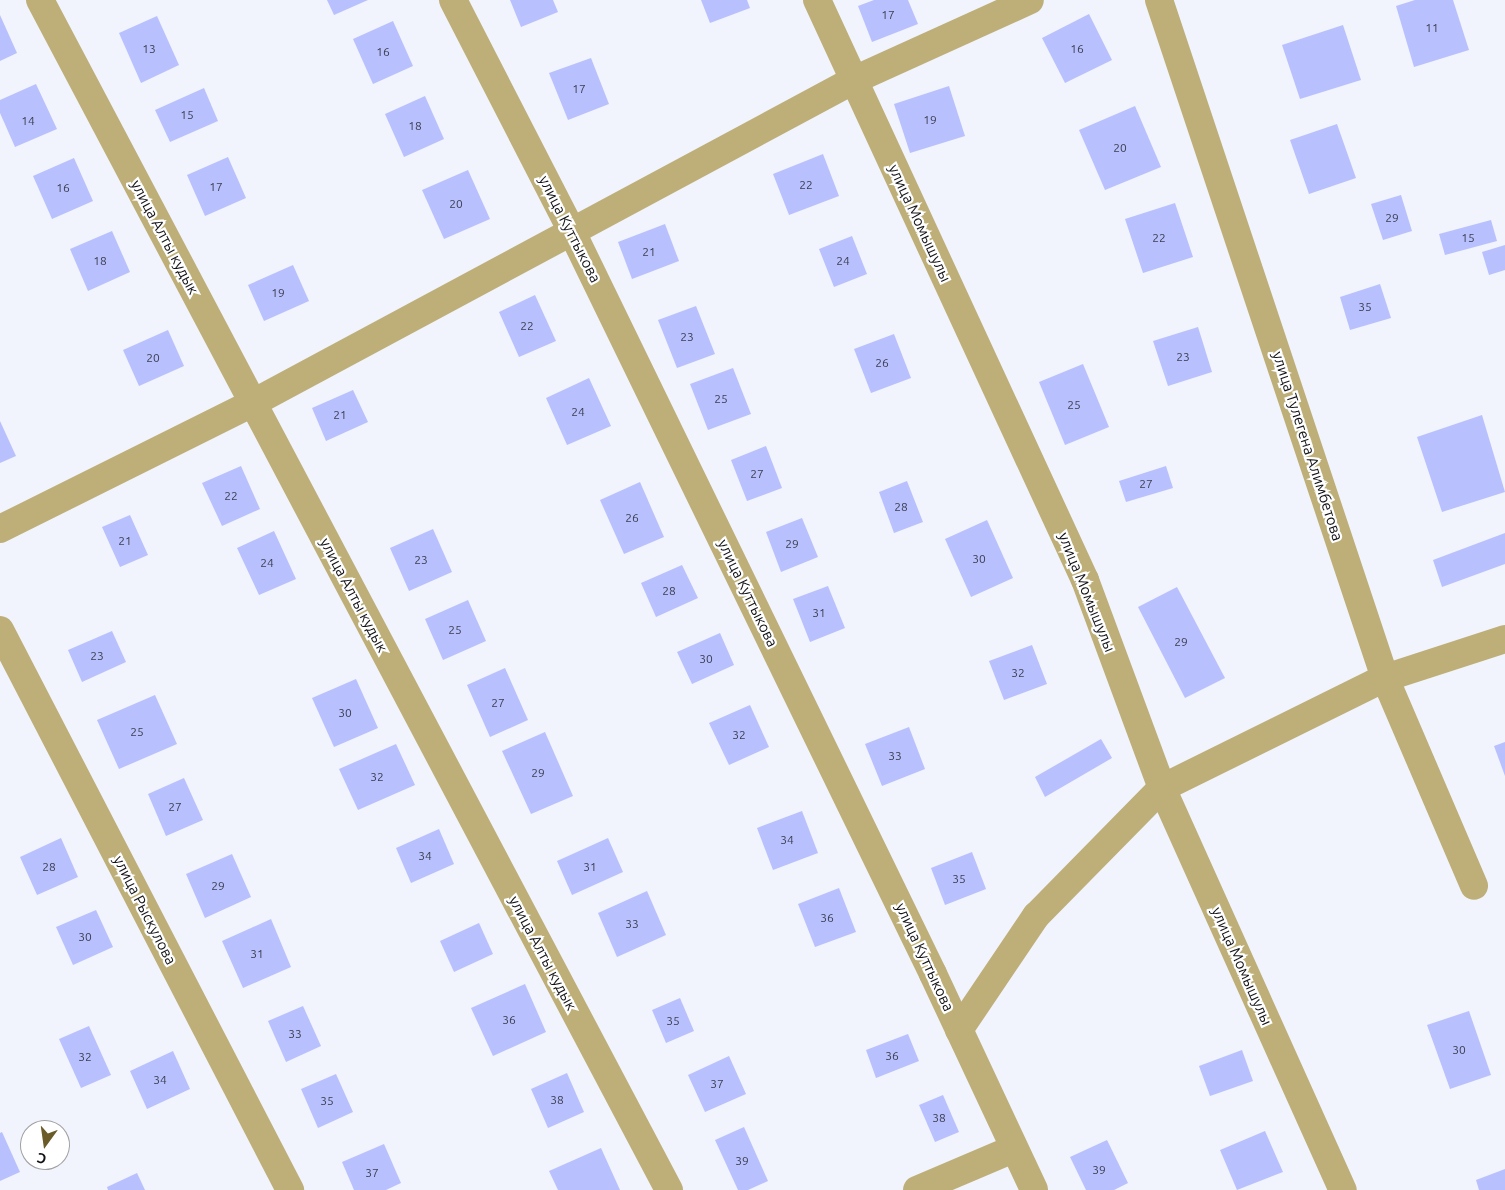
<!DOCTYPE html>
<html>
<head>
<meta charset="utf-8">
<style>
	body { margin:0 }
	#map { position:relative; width:1505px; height:1190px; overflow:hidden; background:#f1f3fd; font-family:Ubuntu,sans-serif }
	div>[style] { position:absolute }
	.building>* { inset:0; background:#b8c1fd }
	.minor>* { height:28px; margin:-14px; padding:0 14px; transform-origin:14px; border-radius:14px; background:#beaf78 }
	span { translate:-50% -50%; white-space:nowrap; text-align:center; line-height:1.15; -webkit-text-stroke:4.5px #fff; paint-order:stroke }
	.number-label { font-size:12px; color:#3c3e50 }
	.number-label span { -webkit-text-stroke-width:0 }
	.street-label { font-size:15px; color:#131317 }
	.north { position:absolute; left:20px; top:1120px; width:50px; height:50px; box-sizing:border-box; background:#fff; border:1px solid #a1a1a2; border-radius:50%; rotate:194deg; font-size:14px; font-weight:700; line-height:20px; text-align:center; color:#131317 }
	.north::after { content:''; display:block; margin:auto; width:18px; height:22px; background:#6a5b28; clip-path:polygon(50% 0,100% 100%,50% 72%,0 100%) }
</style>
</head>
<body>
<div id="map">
	<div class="building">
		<i style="clip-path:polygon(327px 0,368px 0,334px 15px)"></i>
		<i style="clip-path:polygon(510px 0,553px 0,558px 12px,521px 27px)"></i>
		<i style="clip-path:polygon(701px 0,747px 0,750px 8px,710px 23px)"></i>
		<i style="clip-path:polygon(874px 0,908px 0,918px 24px,872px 42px,858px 6px)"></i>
		<i style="clip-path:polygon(1415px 0,1453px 0,1469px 50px,1414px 67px,1396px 6px)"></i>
		<i style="clip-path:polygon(1089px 14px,1112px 60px,1065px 83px,1042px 38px)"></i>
		<i style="clip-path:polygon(0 15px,17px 53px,0 61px)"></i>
		<i style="clip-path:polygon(157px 16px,179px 65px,141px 83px,119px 33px)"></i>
		<i style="clip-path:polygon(393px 21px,413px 66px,373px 84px,353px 39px)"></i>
		<i style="clip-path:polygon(1343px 25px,1361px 80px,1300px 99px,1282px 45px)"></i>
		<i style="clip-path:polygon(591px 58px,609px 104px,568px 120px,549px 73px)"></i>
		<i style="clip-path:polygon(36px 84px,57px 129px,15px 147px,0 113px,0 100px)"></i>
		<i style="clip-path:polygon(949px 86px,965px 136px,910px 153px,894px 104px)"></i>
		<i style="clip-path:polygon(204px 88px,218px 121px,170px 142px,155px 110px)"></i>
		<i style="clip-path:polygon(425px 96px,444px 139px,404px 157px,385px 114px)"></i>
		<i style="clip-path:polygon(1135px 106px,1161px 167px,1105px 190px,1079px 130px)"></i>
		<i style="clip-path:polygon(1337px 124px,1356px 178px,1309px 194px,1290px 140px)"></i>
		<i style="clip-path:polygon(823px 154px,839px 196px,789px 215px,773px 174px)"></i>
		<i style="clip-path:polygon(228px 157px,246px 198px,205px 216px,187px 175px)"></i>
		<i style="clip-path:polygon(74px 158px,93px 201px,52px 219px,33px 176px)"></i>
		<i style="clip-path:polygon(468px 170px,490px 219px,444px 239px,422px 190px)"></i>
		<i style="clip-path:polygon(1401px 195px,1412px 231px,1383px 240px,1371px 204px)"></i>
		<i style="clip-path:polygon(1175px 203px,1193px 257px,1143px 273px,1125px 219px)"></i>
		<i style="clip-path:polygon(1491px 220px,1497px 241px,1445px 255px,1439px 234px)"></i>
		<i style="clip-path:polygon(665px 224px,679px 261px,632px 279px,618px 242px)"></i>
		<i style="clip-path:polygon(112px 231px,130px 272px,88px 291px,70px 249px)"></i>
		<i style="clip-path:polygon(852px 236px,867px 274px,834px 287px,819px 249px)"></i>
		<i style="clip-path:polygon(1505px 245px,1505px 270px,1489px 275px,1482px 252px)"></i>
		<i style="clip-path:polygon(293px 265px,309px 301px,264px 321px,248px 285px)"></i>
		<i style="clip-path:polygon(1380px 284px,1391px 318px,1350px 330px,1340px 297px)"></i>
		<i style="clip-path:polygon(535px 295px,556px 341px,519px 357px,499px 312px)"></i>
		<i style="clip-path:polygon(696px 306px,715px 354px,677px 368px,658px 320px)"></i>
		<i style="clip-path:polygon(1198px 327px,1212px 372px,1168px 386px,1153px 341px)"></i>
		<i style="clip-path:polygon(168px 330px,184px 366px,139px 386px,123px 350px)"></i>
		<i style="clip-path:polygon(894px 334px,911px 378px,871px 393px,854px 349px)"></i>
		<i style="clip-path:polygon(1083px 364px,1109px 427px,1065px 445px,1039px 382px)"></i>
		<i style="clip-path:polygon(733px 368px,751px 414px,708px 430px,690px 384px)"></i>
		<i style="clip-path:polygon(589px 378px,611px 426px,567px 445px,546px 398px)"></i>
		<i style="clip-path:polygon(353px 390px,368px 422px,326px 441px,312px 408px)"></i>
		<i style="clip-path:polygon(1482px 415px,1505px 492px,1442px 512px,1417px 437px)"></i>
		<i style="clip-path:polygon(0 421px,16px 456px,0 463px)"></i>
		<i style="clip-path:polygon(766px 446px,782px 488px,747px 501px,731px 460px)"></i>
		<i style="clip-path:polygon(241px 466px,260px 509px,222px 526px,202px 483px)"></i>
		<i style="clip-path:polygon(1166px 466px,1173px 488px,1126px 502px,1119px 481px)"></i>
		<i style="clip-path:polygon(907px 481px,923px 522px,894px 533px,879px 492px)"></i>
		<i style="clip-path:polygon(640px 482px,664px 537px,624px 554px,600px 500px)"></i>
		<i style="clip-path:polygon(130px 515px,148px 555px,120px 567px,102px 527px)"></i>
		<i style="clip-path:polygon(802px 518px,818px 557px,781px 572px,766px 532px)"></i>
		<i style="clip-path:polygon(987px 520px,1013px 578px,971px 597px,945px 539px)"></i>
		<i style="clip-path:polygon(433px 529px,452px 572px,409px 591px,390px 548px)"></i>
		<i style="clip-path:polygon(274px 531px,296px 579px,259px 595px,237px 548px)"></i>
		<i style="clip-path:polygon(1505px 533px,1505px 564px,1442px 587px,1433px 560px)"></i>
		<i style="clip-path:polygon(682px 565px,698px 598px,656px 617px,641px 583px)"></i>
		<i style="clip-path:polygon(828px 586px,845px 628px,810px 642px,793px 599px)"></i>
		<i style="clip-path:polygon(1177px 587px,1225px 678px,1185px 698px,1138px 607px)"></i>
		<i style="clip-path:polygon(468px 600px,486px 641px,443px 660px,425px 619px)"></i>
		<i style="clip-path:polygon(112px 631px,126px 662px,82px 682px,68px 650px)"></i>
		<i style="clip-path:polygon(720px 633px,734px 665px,692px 684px,677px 652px)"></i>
		<i style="clip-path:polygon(1032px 645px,1047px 684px,1004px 700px,989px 661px)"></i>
		<i style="clip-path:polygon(505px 668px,528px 720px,490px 737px,467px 685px)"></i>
		<i style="clip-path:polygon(356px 679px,378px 728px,334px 747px,312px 698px)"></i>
		<i style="clip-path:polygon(155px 695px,177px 744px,119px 769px,97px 720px)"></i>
		<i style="clip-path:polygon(750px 705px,769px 747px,729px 765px,709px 723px)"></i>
		<i style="clip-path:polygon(909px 727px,925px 769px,882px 786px,865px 744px)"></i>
		<i style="clip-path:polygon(545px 732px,573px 796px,531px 814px,502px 751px)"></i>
		<i style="clip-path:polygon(1101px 739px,1112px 758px,1045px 797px,1035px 777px)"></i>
		<i style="clip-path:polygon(1505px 742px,1505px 776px,1494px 746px)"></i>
		<i style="clip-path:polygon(396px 744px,415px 785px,358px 810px,339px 769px)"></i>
		<i style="clip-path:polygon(184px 778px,203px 820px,166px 836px,148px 794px)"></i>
		<i style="clip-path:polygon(802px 811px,818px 853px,773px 870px,757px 828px)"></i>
		<i style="clip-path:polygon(439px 829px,454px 864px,411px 883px,396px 848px)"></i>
		<i style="clip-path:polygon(61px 838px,78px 877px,37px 895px,20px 857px)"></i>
		<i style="clip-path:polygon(608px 838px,623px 872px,572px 895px,557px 861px)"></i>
		<i style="clip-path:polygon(972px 852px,986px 889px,945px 905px,931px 868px)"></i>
		<i style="clip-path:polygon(232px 854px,251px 897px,205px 918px,186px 874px)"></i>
		<i style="clip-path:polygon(839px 888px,856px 932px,815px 947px,798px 904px)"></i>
		<i style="clip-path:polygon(647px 891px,666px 935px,617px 957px,598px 913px)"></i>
		<i style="clip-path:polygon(96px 910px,113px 947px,73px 965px,56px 927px)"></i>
		<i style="clip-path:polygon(271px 919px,291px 967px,243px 988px,222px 941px)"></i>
		<i style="clip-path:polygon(479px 923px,493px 954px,454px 972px,440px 941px)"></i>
		<i style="clip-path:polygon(525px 984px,546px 1032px,493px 1056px,471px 1008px)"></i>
		<i style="clip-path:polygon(680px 998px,694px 1031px,666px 1043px,652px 1010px)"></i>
		<i style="clip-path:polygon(303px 1006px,321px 1046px,286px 1062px,268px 1021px)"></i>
		<i style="clip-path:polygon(1469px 1011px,1491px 1075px,1450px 1089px,1427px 1025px)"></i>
		<i style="clip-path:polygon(89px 1026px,111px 1075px,81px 1088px,59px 1039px)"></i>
		<i style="clip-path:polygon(908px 1034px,919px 1061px,876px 1078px,866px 1050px)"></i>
		<i style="clip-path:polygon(1242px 1050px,1253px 1081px,1210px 1096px,1199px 1066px)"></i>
		<i style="clip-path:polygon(173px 1051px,190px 1089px,147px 1109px,130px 1071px)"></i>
		<i style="clip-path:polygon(729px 1056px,746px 1094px,705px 1112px,688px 1075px)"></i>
		<i style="clip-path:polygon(567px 1073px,584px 1112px,548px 1128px,531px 1089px)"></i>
		<i style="clip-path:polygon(336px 1074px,353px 1112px,318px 1128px,301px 1089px)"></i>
		<i style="clip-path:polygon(943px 1095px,959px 1132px,935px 1142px,919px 1105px)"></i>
		<i style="clip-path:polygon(744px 1127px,768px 1181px,748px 1190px,738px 1190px,715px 1140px)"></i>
		<i style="clip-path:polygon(1265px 1131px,1283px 1172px,1237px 1190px,1220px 1150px)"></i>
		<i style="clip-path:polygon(2px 1132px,20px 1172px,0 1181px,0 1133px)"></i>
		<i style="clip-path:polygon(1107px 1140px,1128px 1183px,1114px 1190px,1086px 1190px,1070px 1157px)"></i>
		<i style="clip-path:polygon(384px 1144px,401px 1183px,386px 1190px,354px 1190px,342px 1162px)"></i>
		<i style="clip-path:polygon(601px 1148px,620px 1190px,558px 1190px,549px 1171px)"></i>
		<i style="clip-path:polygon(1505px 1169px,1505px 1190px,1479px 1190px,1476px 1180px)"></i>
		<i style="clip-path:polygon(137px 1173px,145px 1190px,108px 1190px,107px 1187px)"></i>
	</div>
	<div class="minor">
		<i style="left:40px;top:0;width:1346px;rotate:62.14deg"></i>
		<i style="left:453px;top:0;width:259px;rotate:62.8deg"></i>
		<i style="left:571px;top:230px;width:827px;rotate:64.05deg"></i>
		<i style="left:933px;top:974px;width:238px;rotate:64.9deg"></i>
		<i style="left:817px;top:0;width:639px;rotate:65.2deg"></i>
		<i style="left:1085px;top:580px;width:222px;rotate:69.7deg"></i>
		<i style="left:1162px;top:788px;width:441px;rotate:65.8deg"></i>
		<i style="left:1159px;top:0;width:715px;rotate:71.57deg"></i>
		<i style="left:1385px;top:678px;width:226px;rotate:66.8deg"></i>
		<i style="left:0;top:529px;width:283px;rotate:-26.5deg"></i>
		<i style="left:253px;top:403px;width:682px;rotate:-28.26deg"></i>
		<i style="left:854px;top:80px;width:193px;rotate:-24.4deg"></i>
		<i style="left:0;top:630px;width:631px;rotate:62.62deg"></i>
		<i style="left:959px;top:1030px;width:138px;rotate:-56deg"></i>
		<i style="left:1036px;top:916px;width:180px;rotate:-45.5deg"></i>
		<i style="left:1162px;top:788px;width:249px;rotate:-26.3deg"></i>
		<i style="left:1385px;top:678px;width:126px;rotate:-18deg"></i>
		<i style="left:917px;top:1190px;width:104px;rotate:-23.1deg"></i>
	</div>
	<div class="number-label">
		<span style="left:888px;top:15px">17</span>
		<span style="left:1432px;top:28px">11</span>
		<span style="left:149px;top:49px">13</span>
		<span style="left:1077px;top:49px">16</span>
		<span style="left:383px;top:52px">16</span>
		<span style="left:579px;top:89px">17</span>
		<span style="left:187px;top:115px">15</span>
		<span style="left:930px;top:120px">19</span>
		<span style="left:28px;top:121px">14</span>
		<span style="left:415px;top:126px">18</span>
		<span style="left:1120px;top:148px">20</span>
		<span style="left:806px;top:185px">22</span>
		<span style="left:216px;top:187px">17</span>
		<span style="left:63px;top:188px">16</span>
		<span style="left:456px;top:204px">20</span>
		<span style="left:1392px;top:218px">29</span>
		<span style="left:1159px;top:238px">22</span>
		<span style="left:1468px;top:238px">15</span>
		<span style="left:649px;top:252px">21</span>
		<span style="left:100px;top:261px">18</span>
		<span style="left:843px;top:261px">24</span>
		<span style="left:278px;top:293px">19</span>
		<span style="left:1365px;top:307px">35</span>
		<span style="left:527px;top:326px">22</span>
		<span style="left:687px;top:337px">23</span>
		<span style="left:1183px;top:357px">23</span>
		<span style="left:153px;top:358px">20</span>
		<span style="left:882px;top:363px">26</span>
		<span style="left:721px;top:399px">25</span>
		<span style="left:1074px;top:405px">25</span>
		<span style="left:578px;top:412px">24</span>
		<span style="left:340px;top:415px">21</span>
		<span style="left:757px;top:474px">27</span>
		<span style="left:1146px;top:484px">27</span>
		<span style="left:231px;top:496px">22</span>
		<span style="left:901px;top:507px">28</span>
		<span style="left:632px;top:518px">26</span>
		<span style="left:125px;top:541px">21</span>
		<span style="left:792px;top:544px">29</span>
		<span style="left:979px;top:559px">30</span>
		<span style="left:421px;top:560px">23</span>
		<span style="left:267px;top:563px">24</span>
		<span style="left:669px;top:591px">28</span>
		<span style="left:819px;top:613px">31</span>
		<span style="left:455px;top:630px">25</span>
		<span style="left:1181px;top:642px">29</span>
		<span style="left:97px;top:656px">23</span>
		<span style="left:706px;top:659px">30</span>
		<span style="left:1018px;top:673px">32</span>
		<span style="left:498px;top:703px">27</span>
		<span style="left:345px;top:713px">30</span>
		<span style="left:137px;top:732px">25</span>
		<span style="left:739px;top:735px">32</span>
		<span style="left:895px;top:756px">33</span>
		<span style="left:538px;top:773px">29</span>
		<span style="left:377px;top:777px">32</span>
		<span style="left:175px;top:807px">27</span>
		<span style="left:787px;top:840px">34</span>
		<span style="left:425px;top:856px">34</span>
		<span style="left:49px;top:867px">28</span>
		<span style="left:590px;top:867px">31</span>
		<span style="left:959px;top:879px">35</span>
		<span style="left:218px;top:886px">29</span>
		<span style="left:827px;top:918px">36</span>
		<span style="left:632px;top:924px">33</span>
		<span style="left:85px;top:937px">30</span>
		<span style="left:257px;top:954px">31</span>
		<span style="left:509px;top:1020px">36</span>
		<span style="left:673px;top:1021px">35</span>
		<span style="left:295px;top:1034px">33</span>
		<span style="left:1459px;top:1050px">30</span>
		<span style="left:892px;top:1056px">36</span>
		<span style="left:85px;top:1057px">32</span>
		<span style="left:160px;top:1080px">34</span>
		<span style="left:717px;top:1084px">37</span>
		<span style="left:557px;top:1100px">38</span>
		<span style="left:327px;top:1101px">35</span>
		<span style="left:939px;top:1118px">38</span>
		<span style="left:742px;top:1161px">39</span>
		<span style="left:1099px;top:1170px">39</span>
		<span style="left:372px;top:1173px">37</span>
	</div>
	<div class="street-label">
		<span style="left:920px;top:223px;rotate:65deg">улица Момышулы</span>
		<span style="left:570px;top:229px;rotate:63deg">улица Куттыкова</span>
		<span style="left:165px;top:237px;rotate:62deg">улица Алты кудык</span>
		<span style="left:1308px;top:446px;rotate:72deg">улица Тулегена Алимбетова</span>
		<span style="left:1087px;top:592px;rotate:68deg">улица Момышулы</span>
		<span style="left:748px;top:593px;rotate:64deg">улица Куттыкова</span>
		<span style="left:354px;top:595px;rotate:62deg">улица Алты кудык</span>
		<span style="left:145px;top:910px;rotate:63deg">улица Рыскулова</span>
		<span style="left:543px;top:953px;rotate:62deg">улица Алты кудык</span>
		<span style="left:925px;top:957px;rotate:65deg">улица Куттыкова</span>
		<span style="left:1242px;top:966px;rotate:66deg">улица Момышулы</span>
	</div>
	<div class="north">С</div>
</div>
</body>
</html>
